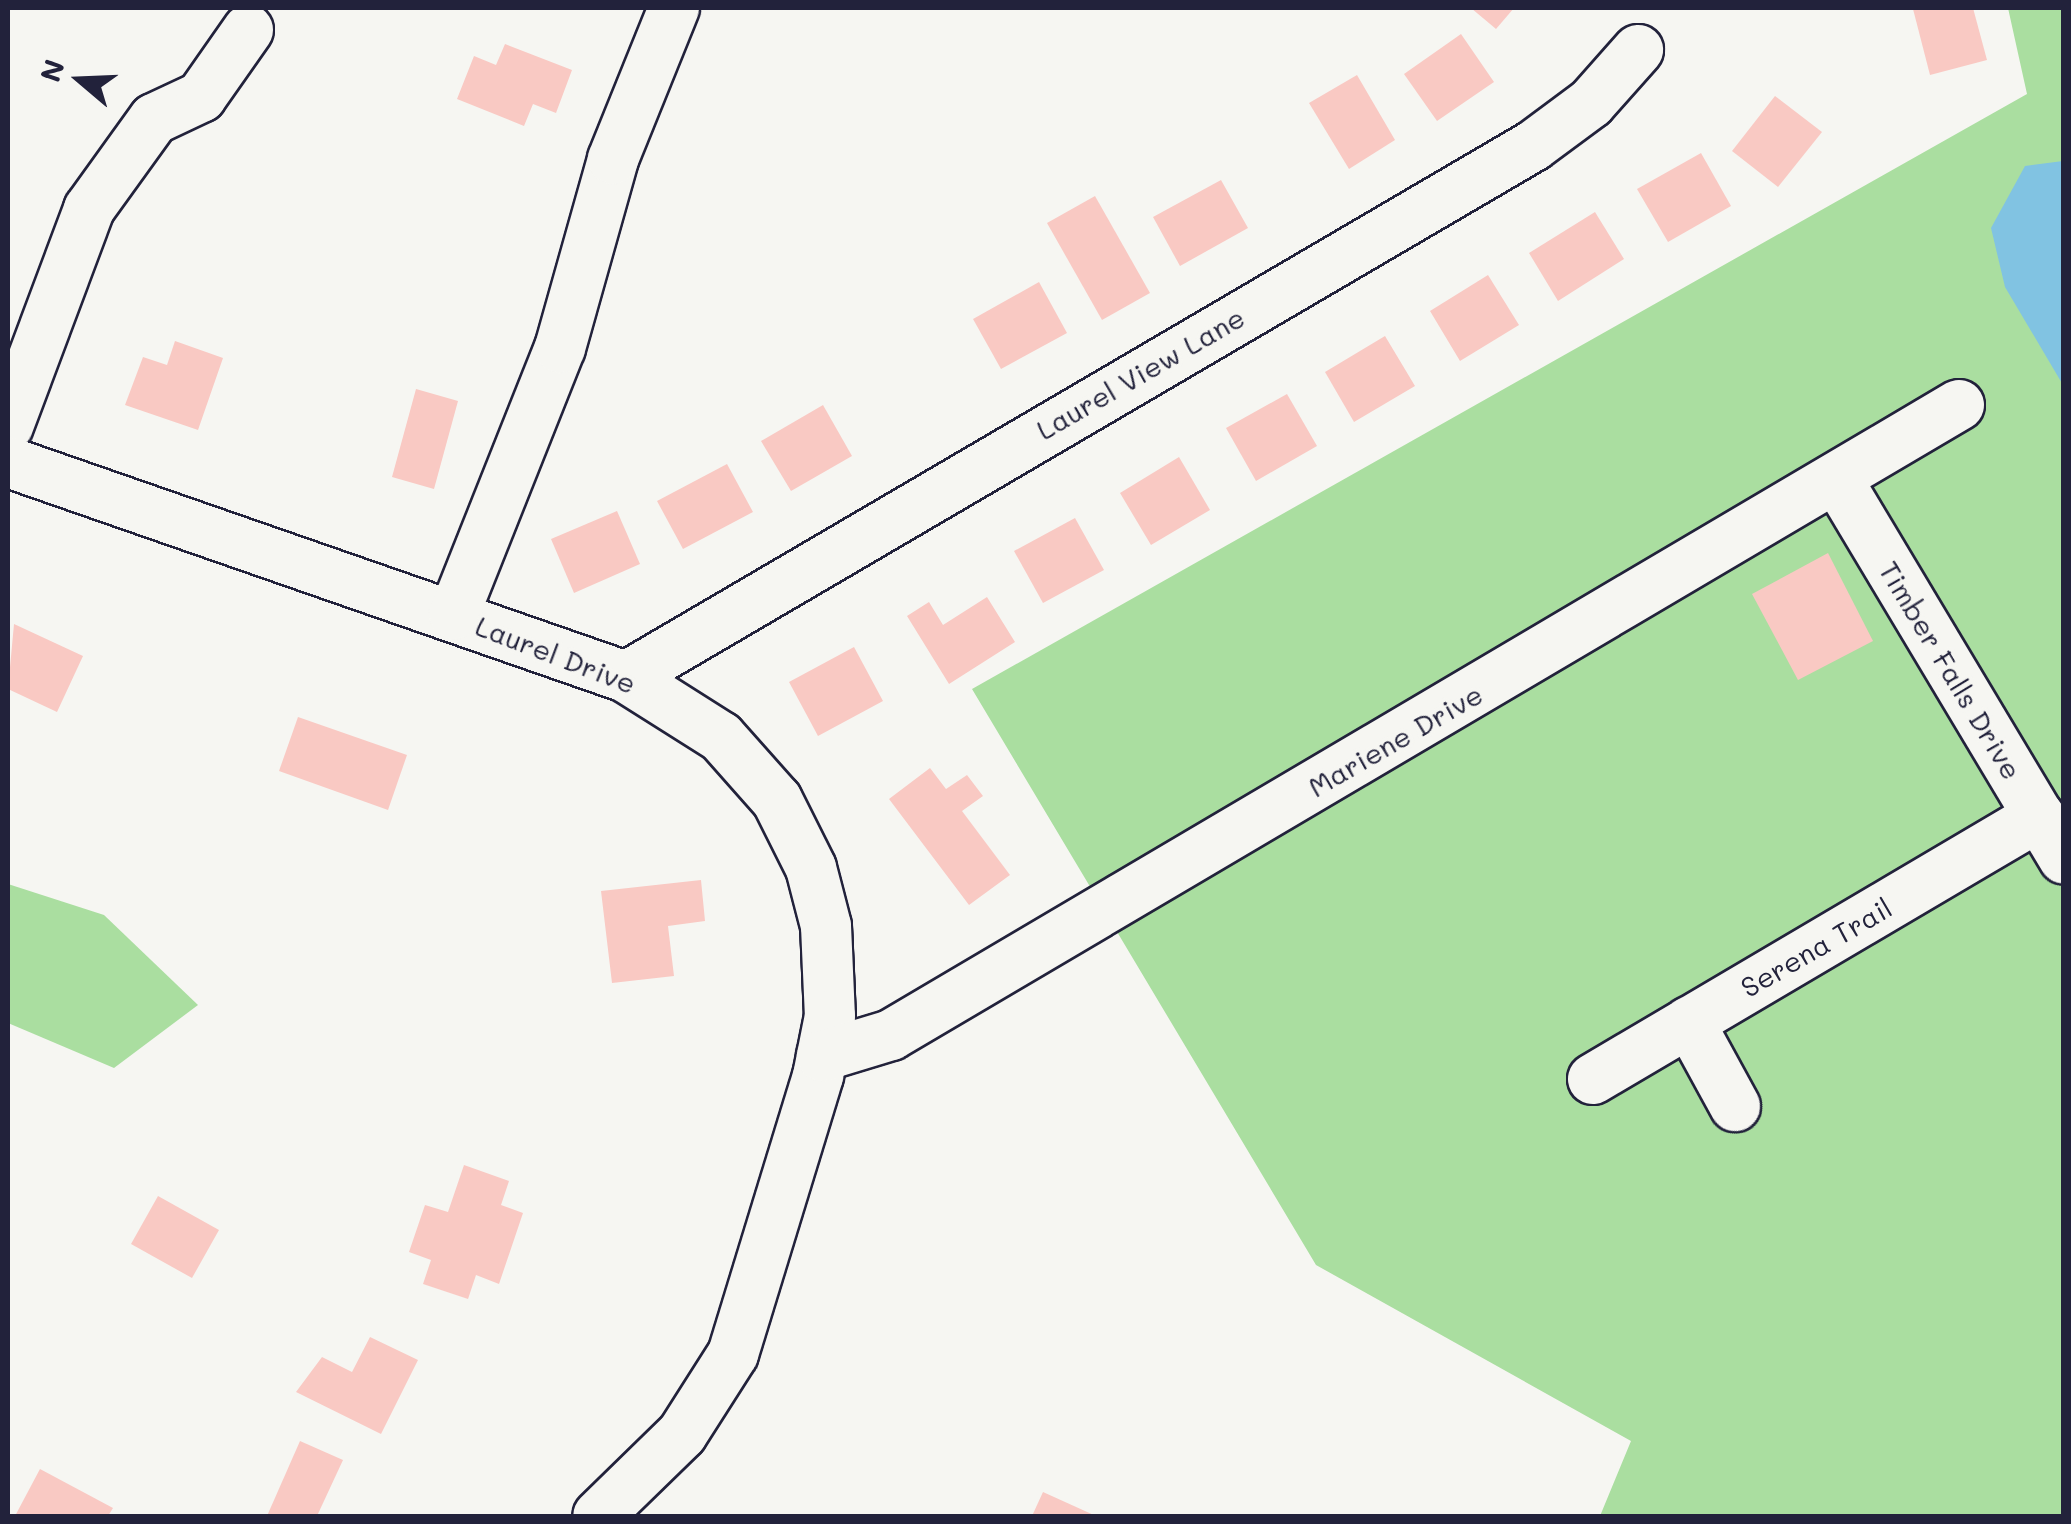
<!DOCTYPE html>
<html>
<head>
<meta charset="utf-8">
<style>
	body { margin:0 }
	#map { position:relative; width:2071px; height:1524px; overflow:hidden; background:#f6f6f2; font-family:Mali,sans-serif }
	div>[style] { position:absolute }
	.green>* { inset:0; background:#aadea0 }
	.water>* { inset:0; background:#81c3e2 }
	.building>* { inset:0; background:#f9c9c3 }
	.roads { filter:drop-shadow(2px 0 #22223b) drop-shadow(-2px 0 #22223b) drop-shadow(0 2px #22223b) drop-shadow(0 -2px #22223b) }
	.minor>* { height:50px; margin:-25px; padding:0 25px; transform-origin:25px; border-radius:25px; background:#f6f6f2 }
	span { translate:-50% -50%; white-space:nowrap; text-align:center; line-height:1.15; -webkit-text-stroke:8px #f6f6f2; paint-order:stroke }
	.street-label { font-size:28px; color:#22223b }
	.frame { position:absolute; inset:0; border:10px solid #22223b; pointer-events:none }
	.north { position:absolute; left:30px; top:30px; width:100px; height:100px; -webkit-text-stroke:8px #f6f6f2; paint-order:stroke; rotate:289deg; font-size:28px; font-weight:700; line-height:40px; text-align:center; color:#22223b }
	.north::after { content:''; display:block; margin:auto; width:35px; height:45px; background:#22223b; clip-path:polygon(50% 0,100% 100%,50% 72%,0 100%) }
</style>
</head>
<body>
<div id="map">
	<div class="green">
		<i style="clip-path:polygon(2008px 8px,2063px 8px,2063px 1516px,1600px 1516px,1631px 1441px,1316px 1265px,972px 689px,2027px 94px)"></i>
		<i style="clip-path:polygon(8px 884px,104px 915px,198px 1005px,114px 1068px,8px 1023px)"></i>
	</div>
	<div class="water">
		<i style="clip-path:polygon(2063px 161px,2064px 161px,2063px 385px,2005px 287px,1991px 228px,2025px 166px)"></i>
	</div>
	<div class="building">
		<i style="clip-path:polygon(1471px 8px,1514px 8px,1496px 29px)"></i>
		<i style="clip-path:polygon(1973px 8px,1987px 60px,1930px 75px,1913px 9px)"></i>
		<i style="clip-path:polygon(1461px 34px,1494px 82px,1437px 121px,1404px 74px)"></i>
		<i style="clip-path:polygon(505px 44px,572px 70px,556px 113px,533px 104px,524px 126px,457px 99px,474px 56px,496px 65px)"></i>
		<i style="clip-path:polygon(1357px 75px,1395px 140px,1349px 169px,1309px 103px)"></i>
		<i style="clip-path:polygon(1775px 96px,1822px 132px,1778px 187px,1732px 151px)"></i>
		<i style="clip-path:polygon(1701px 153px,1731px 206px,1668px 242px,1637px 189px)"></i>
		<i style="clip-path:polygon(1221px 180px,1248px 228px,1180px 266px,1153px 217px)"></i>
		<i style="clip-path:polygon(1095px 196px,1150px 293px,1102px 320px,1047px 223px)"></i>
		<i style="clip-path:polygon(1595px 212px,1624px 259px,1558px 301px,1529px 253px)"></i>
		<i style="clip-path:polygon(1488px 275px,1519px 325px,1460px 361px,1430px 311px)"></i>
		<i style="clip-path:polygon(1039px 282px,1067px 333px,1001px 369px,973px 319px)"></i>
		<i style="clip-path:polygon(1385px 336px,1415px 386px,1354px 422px,1325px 372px)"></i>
		<i style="clip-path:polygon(175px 341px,223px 358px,198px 430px,125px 405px,143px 357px,167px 365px)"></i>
		<i style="clip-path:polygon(416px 389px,458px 401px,434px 489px,392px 477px)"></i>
		<i style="clip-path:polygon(1287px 394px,1317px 446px,1256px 481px,1226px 428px)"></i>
		<i style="clip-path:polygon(823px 405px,852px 456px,791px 491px,761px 441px)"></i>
		<i style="clip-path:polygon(1179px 457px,1210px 510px,1151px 545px,1120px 493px)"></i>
		<i style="clip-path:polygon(727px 464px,753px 512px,683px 549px,657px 501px)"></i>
		<i style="clip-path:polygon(617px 511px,640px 564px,574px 593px,551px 539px)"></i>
		<i style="clip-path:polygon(1075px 518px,1104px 570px,1043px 603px,1014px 551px)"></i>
		<i style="clip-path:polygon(1828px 553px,1873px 641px,1798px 680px,1752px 594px)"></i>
		<i style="clip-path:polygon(987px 597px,1015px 642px,949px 684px,907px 616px,929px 602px,943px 625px)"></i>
		<i style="clip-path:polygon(14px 624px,83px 656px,57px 712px,8px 689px)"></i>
		<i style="clip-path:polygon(854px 647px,883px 701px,818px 736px,789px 682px)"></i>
		<i style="clip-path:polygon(298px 717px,407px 755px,388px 810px,279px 771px)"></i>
		<i style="clip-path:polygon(930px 768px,946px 789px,967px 775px,983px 796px,962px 811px,1010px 875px,969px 905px,889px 799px)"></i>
		<i style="clip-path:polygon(701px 880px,705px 921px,668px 926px,674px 976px,612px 983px,601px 891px)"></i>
		<i style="clip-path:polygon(464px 1165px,509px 1181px,501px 1205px,523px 1213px,499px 1284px,476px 1275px,468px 1299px,423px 1284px,431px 1260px,409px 1252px,425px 1205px,448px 1212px)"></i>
		<i style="clip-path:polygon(158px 1196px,219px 1230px,192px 1278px,131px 1244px)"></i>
		<i style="clip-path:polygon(370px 1337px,418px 1360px,381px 1434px,296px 1392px,322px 1357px,352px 1372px)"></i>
		<i style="clip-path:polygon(300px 1441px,343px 1460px,317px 1516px,267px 1516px)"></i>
		<i style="clip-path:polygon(40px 1469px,113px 1508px,108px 1516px,15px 1516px)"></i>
		<i style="clip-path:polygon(1043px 1492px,1096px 1516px,1032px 1516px)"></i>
	</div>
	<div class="roads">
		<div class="minor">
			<i style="left:8px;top:426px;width:232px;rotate:-69.5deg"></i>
			<i style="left:89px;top:209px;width:111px;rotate:-54.2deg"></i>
			<i style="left:154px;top:119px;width:52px;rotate:-25.1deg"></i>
			<i style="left:201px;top:97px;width:82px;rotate:-55deg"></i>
			<i style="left:8px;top:462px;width:654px;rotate:19.18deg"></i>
			<i style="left:626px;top:677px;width:112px;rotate:32.3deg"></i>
			<i style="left:721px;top:737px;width:84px;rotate:48.4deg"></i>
			<i style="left:777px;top:800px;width:76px;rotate:63.4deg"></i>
			<i style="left:811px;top:868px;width:60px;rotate:75.5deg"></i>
			<i style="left:826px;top:926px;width:90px;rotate:87.5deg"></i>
			<i style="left:830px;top:1016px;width:61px;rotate:101.3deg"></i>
			<i style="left:818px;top:1076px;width:291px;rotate:107deg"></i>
			<i style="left:733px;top:1354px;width:95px;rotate:122.5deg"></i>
			<i style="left:682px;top:1434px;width:117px;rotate:135.7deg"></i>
			<i style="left:1838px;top:481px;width:440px;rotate:59.1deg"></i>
			<i style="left:454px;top:614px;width:286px;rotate:-68.3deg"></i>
			<i style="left:560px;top:348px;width:196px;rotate:-74.3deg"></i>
			<i style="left:613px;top:159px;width:163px;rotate:-68deg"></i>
			<i style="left:626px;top:677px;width:1051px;rotate:-30.35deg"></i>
			<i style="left:1533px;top:146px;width:72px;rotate:-36.6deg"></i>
			<i style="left:1591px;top:103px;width:71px;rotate:-48.4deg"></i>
			<i style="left:1689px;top:1022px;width:96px;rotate:61.3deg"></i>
			<i style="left:822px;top:1056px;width:72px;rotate:-16.9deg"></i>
			<i style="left:891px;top:1035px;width:1240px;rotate:-30.54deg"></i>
			<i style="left:1593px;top:1079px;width:518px;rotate:-30.53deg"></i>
		</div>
	</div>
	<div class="street-label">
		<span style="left:1140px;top:373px;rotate:-30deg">Laurel View Lane</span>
		<span style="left:556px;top:654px;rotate:21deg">Laurel Drive</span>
		<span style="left:1951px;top:670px;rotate:59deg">Timber Falls Drive</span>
		<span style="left:1395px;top:740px;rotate:-30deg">Mariene Drive</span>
		<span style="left:1816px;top:947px;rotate:-30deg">Serena Trail</span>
	</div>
	<div class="frame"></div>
	<div class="north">N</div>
</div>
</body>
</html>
